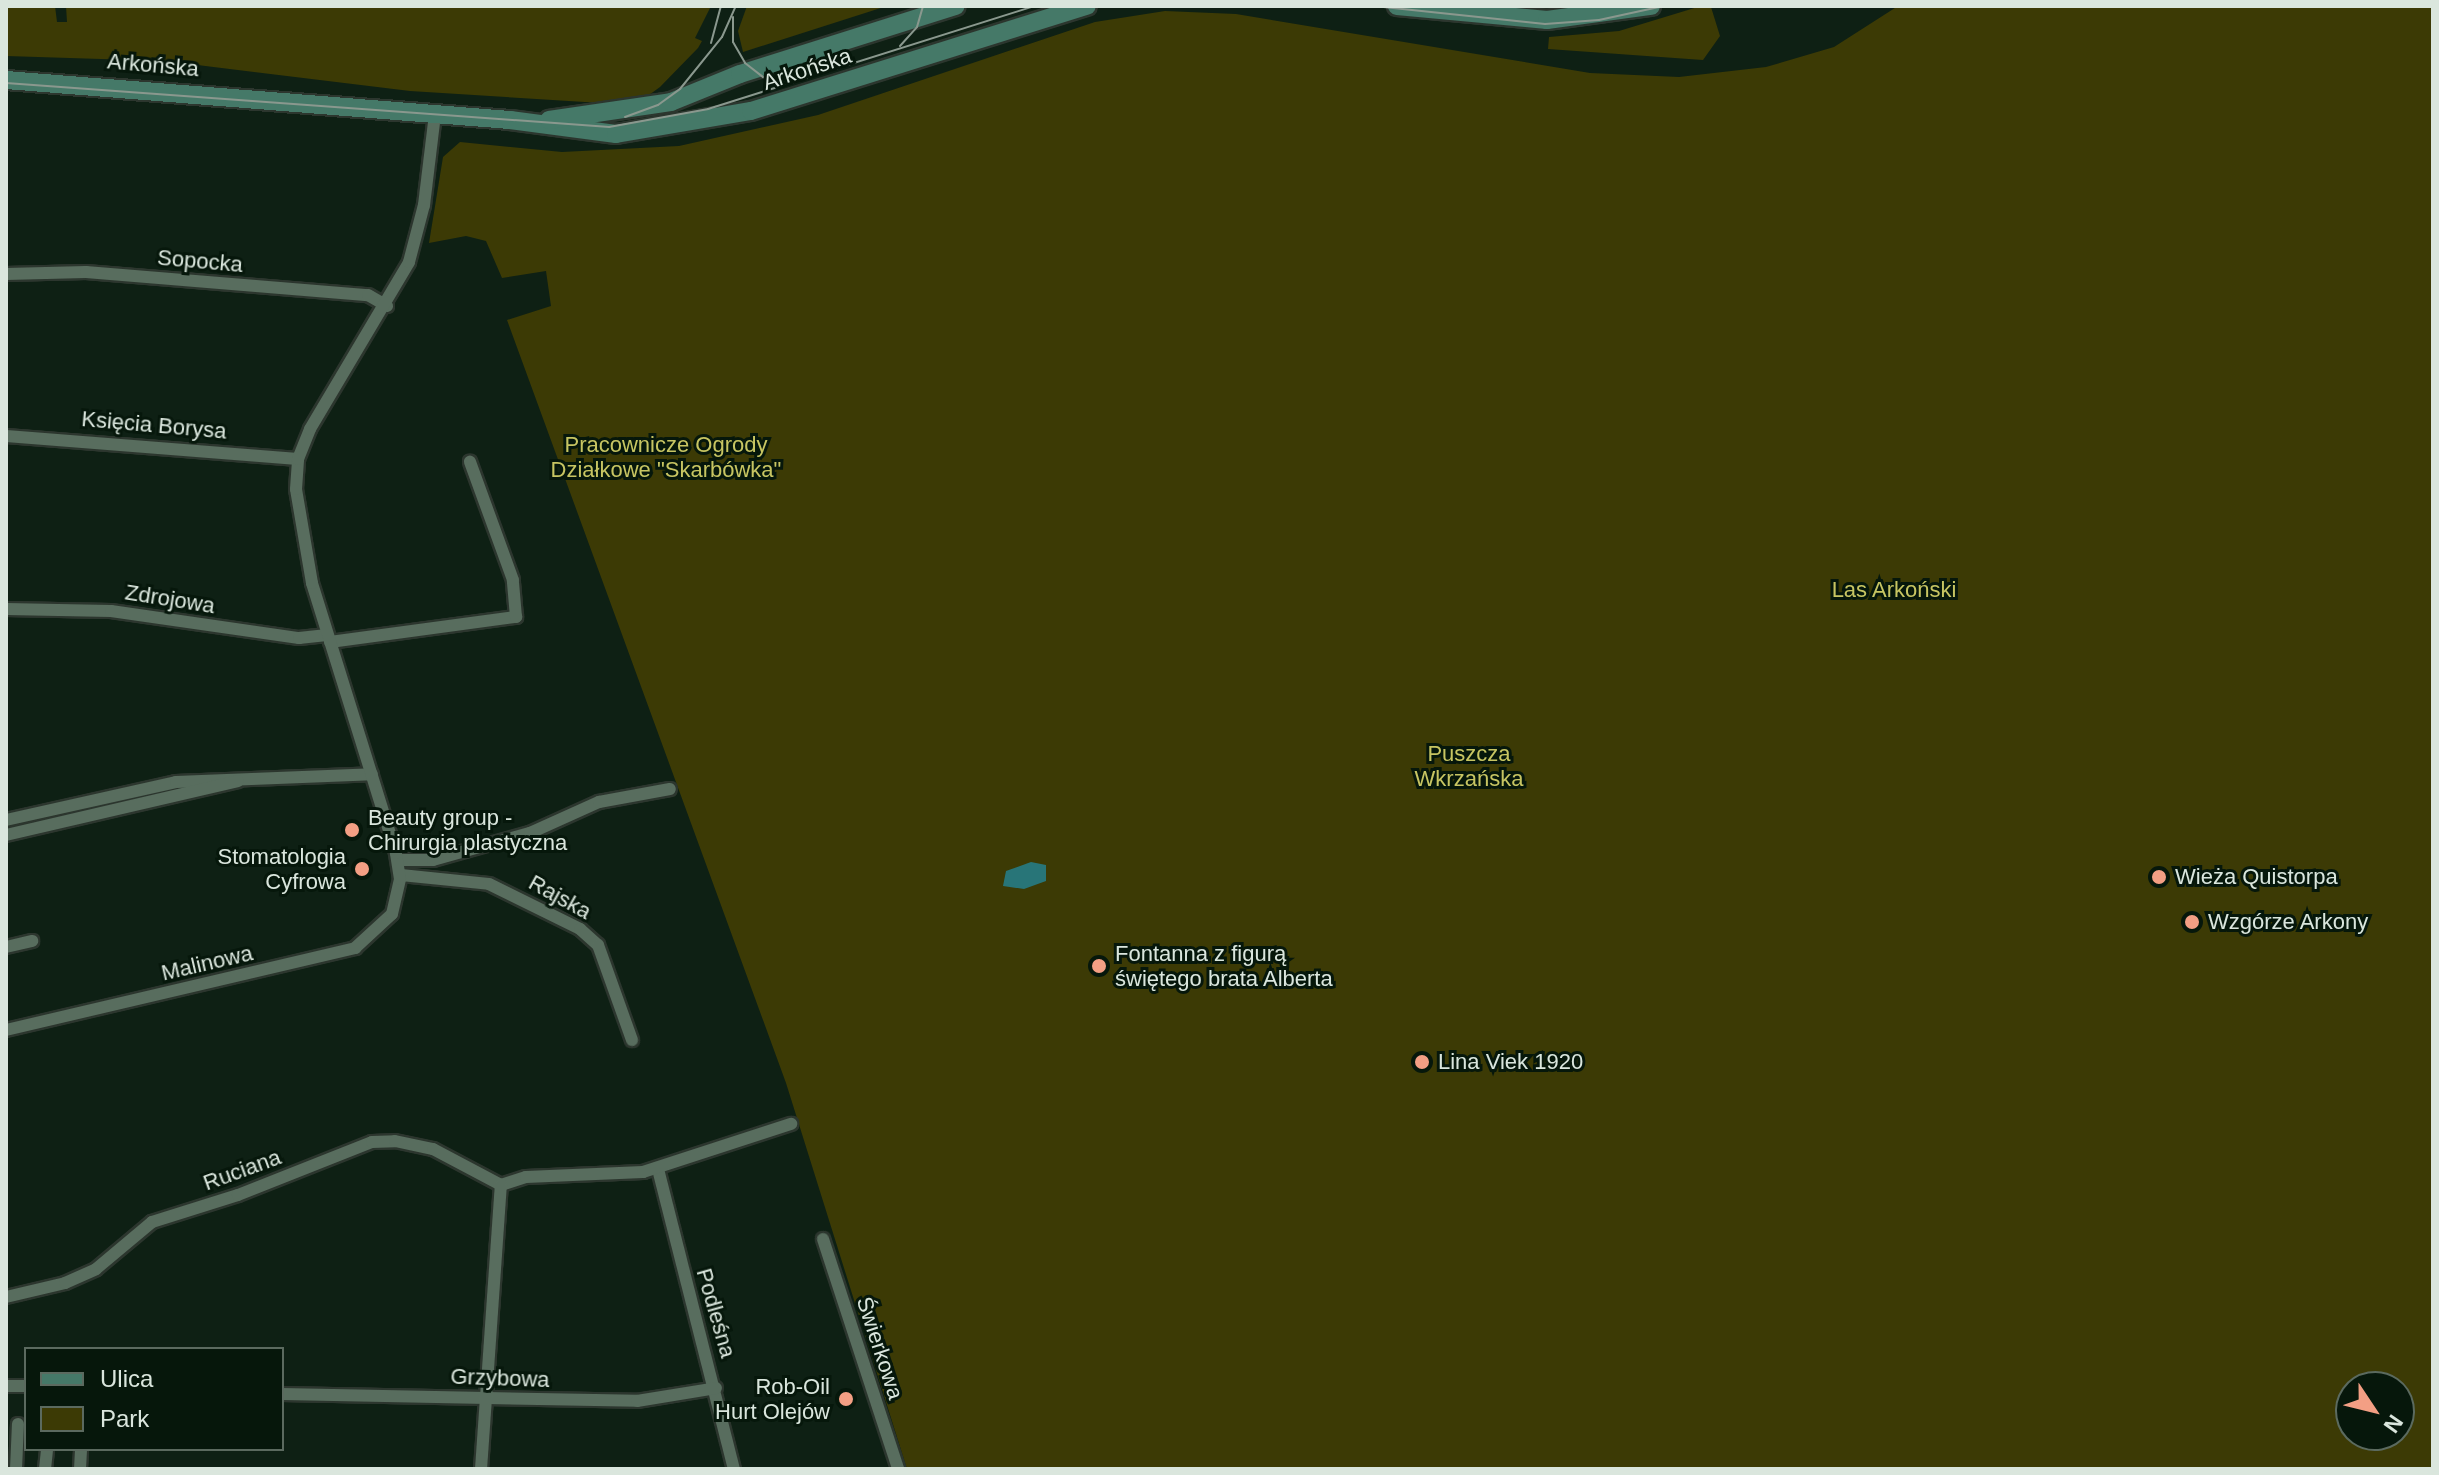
<!DOCTYPE html>
<html>
<head>
<meta charset="utf-8">
<style>
	body { margin:0 }
	#map { position:relative; width:2439px; height:1475px; overflow:hidden; background:#0e2014; font-family:Arial,sans-serif }
	div>[style] { position:absolute }
	.green>* { inset:0; background:#3c3a05 }
	.water>* { inset:0; background:#287578 }
	.roads { filter:drop-shadow(2px 0 #2c362e) drop-shadow(-2px 0 #2c362e) drop-shadow(0 2px #2c362e) drop-shadow(0 -2px #2c362e) }
	.street>* { height:12px; margin:-6px; padding:0 6px; transform-origin:6px; border-radius:6px; background:#586d5e }
	.secondary>* { height:18px; margin:-9px; padding:0 9px; transform-origin:9px; border-radius:9px; background:#457968 }
	.tram>* { height:2px; margin:-1px; padding:0 1px; transform-origin:1px; border-radius:1px; background:#8a988e }
	.dots>* { width:22px; height:22px; translate:-50% -50%; box-sizing:border-box; border:4px solid #06170b; border-radius:50% }
	span { translate:-50% -50%; white-space:nowrap; text-align:center; line-height:1.15; -webkit-text-stroke:6px #06170b; paint-order:stroke }
	.street-label { font-size:22px; color:#dae6dd }
	.park-label { font-size:22px; color:#c7c562 }
	.poi-label { font-size:22px; color:#dae6dd }
	.left { translate:0 -50%; text-align:left }
	.right { translate:-100% -50%; text-align:right }
	.frame { position:absolute; inset:0; border:8px solid #dae6dd; pointer-events:none }
	.legend { position:absolute; left:24px; top:1347px; width:260px; height:104px; box-sizing:border-box; background:#06170b; border:2px solid #5b6a5f; margin:0; padding:10px 14px; list-style:none; font-size:24px; color:#dae6dd }
	.legend li { display:flex; align-items:center; gap:16px; height:40px }
	.legend b { width:40px; border:2px solid #5b6a5f }
	.north { position:absolute; left:2335px; top:1371px; width:80px; height:80px; box-sizing:border-box; background:#06170b; border:2px solid #5b6a5f; border-radius:50%; rotate:125deg; font-size:22px; font-weight:700; line-height:32px; text-align:center; color:#dae6dd }
	.north::after { content:''; display:block; margin:auto; width:28px; height:36px; background:#f39f84; clip-path:polygon(50% 0,100% 100%,50% 72%,0 100%) }
</style>
</head>
<body>
<div id="map">
	<div class="green">
		<i style="clip-path:polygon(6px 6px,55px 6px,57px 22px,67px 22px,66px 6px,711px 6px,695px 38px,702px 41px,698px 48px,660px 87px,642px 100px,601px 103px,410px 91px,165px 61px,6px 56px)"></i>
		<i style="clip-path:polygon(747px 6px,887px 6px,743px 52px,738px 31px)"></i>
		<i style="clip-path:polygon(1701px 6px,1711px 7px,1720px 36px,1703px 60px,1548px 49px,1549px 37px,1619px 31px)"></i>
		<i style="clip-path:polygon(evenodd,1898px 6px,2433px 6px,2433px 1469px,907px 1469px,786px 1083px,507px 320px,551px 306px,546px 271px,502px 278px,486px 241px,466px 236px,429px 243px,443px 157px,460px 142px,562px 152px,679px 146px,818px 115px,1095px 22px,1165px 11px,1236px 14px,1590px 73px,1679px 77px,1766px 67px,1834px 47px,1898px 6px,2351px 1387px,2399px 1387px,2399px 1435px,2351px 1435px,2351px 1387px)"></i>
	</div>
	<div class="water">
		<i style="clip-path:polygon(1031px 862px,1046px 865px,1046px 881px,1024px 889px,1003px 886px,1006px 871px)"></i>
	</div>
	<div class="roads">
		<div class="street">
			<i style="left:6px;top:274px;width:80px;rotate:-1.4deg"></i>
			<i style="left:86px;top:272px;width:283px;rotate:4.7deg"></i>
			<i style="left:368px;top:295px;width:22px;rotate:30deg"></i>
			<i style="left:6px;top:436px;width:293px;rotate:4.5deg"></i>
			<i style="left:6px;top:609px;width:105px;rotate:1.1deg"></i>
			<i style="left:111px;top:611px;width:190px;rotate:8.2deg"></i>
			<i style="left:299px;top:638px;width:28px;rotate:-6deg"></i>
			<i style="left:330px;top:642px;width:188px;rotate:-7.7deg"></i>
			<i style="left:516px;top:617px;width:37px;rotate:-95deg"></i>
			<i style="left:513px;top:580px;width:126px;rotate:-110deg"></i>
			<i style="left:6px;top:820px;width:174px;rotate:-12.6deg"></i>
			<i style="left:176px;top:782px;width:196px;rotate:-2.3deg"></i>
			<i style="left:6px;top:835px;width:238px;rotate:-13.1deg"></i>
			<i style="left:398px;top:860px;width:35px"></i>
			<i style="left:433px;top:860px;width:101px;rotate:-15.6deg"></i>
			<i style="left:530px;top:833px;width:76px;rotate:-24.2deg"></i>
			<i style="left:599px;top:802px;width:72px;rotate:-10.4deg"></i>
			<i style="left:401px;top:875px;width:88px;rotate:5.8deg"></i>
			<i style="left:489px;top:884px;width:102px;rotate:26.3deg"></i>
			<i style="left:580px;top:929px;width:24px;rotate:42deg"></i>
			<i style="left:598px;top:945px;width:101px;rotate:70.3deg"></i>
			<i style="left:6px;top:947px;width:27px;rotate:-13deg"></i>
			<i style="left:6px;top:1030px;width:359px;rotate:-13.2deg"></i>
			<i style="left:355px;top:948px;width:50px;rotate:-42.6deg"></i>
			<i style="left:392px;top:914px;width:36px;rotate:-77deg"></i>
			<i style="left:400px;top:879px;width:26px;rotate:-99deg"></i>
			<i style="left:396px;top:853px;width:283px;rotate:-107.3deg"></i>
			<i style="left:312px;top:583px;width:95px;rotate:-99.7deg"></i>
			<i style="left:296px;top:489px;width:30px;rotate:-86deg"></i>
			<i style="left:298px;top:459px;width:32px;rotate:-68deg"></i>
			<i style="left:310px;top:429px;width:194px;rotate:-59.3deg"></i>
			<i style="left:409px;top:262px;width:59px;rotate:-75.3deg"></i>
			<i style="left:424px;top:205px;width:92px;rotate:-83.1deg"></i>
			<i style="left:658px;top:1169px;width:309px;rotate:75.8deg"></i>
			<i style="left:501px;top:1185px;width:26px;rotate:-18deg"></i>
			<i style="left:526px;top:1177px;width:117px;rotate:-2.4deg"></i>
			<i style="left:643px;top:1172px;width:156px;rotate:-18deg"></i>
			<i style="left:823px;top:1239px;width:242px;rotate:71.9deg"></i>
			<i style="left:6px;top:1297px;width:61px;rotate:-13.3deg"></i>
			<i style="left:65px;top:1283px;width:34px;rotate:-24deg"></i>
			<i style="left:96px;top:1269px;width:73px;rotate:-40deg"></i>
			<i style="left:152px;top:1222px;width:90px;rotate:-17.4deg"></i>
			<i style="left:238px;top:1195px;width:144px;rotate:-21.6deg"></i>
			<i style="left:372px;top:1142px;width:23px;rotate:-2deg"></i>
			<i style="left:395px;top:1141px;width:39px;rotate:12deg"></i>
			<i style="left:433px;top:1149px;width:77px;rotate:27.9deg"></i>
			<i style="left:6px;top:1386px;width:20px"></i>
			<i style="left:282px;top:1394px;width:355px;rotate:1.1deg"></i>
			<i style="left:637px;top:1401px;width:80px;rotate:-9.3deg"></i>
			<i style="left:16px;top:1469px;width:45px;rotate:-87.5deg"></i>
			<i style="left:45px;top:1469px;width:20px;rotate:-84deg"></i>
			<i style="left:80px;top:1469px;width:20px;rotate:-87deg"></i>
			<i style="left:481px;top:1469px;width:285px;rotate:-86deg"></i>
		</div>
		<div class="secondary">
			<i style="left:1397px;top:6px;width:151px;rotate:5.3deg"></i>
			<i style="left:1547px;top:20px;width:105px;rotate:-7.7deg"></i>
			<i style="left:6px;top:80px;width:506px;rotate:4.54deg"></i>
			<i style="left:510px;top:120px;width:107px;rotate:7.5deg"></i>
			<i style="left:616px;top:134px;width:137px;rotate:-9.7deg"></i>
			<i style="left:751px;top:111px;width:352px;rotate:-17.4deg"></i>
			<i style="left:549px;top:120px;width:123px;rotate:-8.4deg"></i>
			<i style="left:671px;top:102px;width:74px;rotate:-22.1deg"></i>
			<i style="left:740px;top:74px;width:226px;rotate:-17.5deg"></i>
		</div>
	</div>
	<div class="tram">
		<i style="left:1374px;top:6px;width:172px;rotate:6deg"></i>
		<i style="left:1545px;top:24px;width:54px;rotate:-4.2deg"></i>
		<i style="left:1599px;top:20px;width:66px;rotate:-12.2deg"></i>
		<i style="left:733px;top:17px;width:25px;rotate:90deg"></i>
		<i style="left:733px;top:42px;width:24px;rotate:60deg"></i>
		<i style="left:745px;top:63px;width:23px;rotate:38deg"></i>
		<i style="left:763px;top:77px;width:24px;rotate:12deg"></i>
		<i style="left:711px;top:43px;width:38px;rotate:-75deg"></i>
		<i style="left:900px;top:46px;width:25px;rotate:-48deg"></i>
		<i style="left:917px;top:27px;width:22px;rotate:-74deg"></i>
		<i style="left:6px;top:83px;width:605px;rotate:4.17deg"></i>
		<i style="left:609px;top:127px;width:101px;rotate:-10.3deg"></i>
		<i style="left:708px;top:109px;width:342px;rotate:-17.5deg"></i>
		<i style="left:625px;top:117px;width:35px;rotate:-20deg"></i>
		<i style="left:658px;top:105px;width:27px;rotate:-36deg"></i>
		<i style="left:680px;top:89px;width:67px;rotate:-51.1deg"></i>
		<i style="left:722px;top:37px;width:34px;rotate:-66deg"></i>
	</div>
	<div class="dots">
		<i style="left:352px;top:830px;background:#f39f84"></i>
		<i style="left:362px;top:869px;background:#f39f84"></i>
		<i style="left:2159px;top:877px;background:#f39f84"></i>
		<i style="left:2192px;top:922px;background:#f39f84"></i>
		<i style="left:1099px;top:966px;background:#f39f84"></i>
		<i style="left:1422px;top:1062px;background:#f39f84"></i>
		<i style="left:846px;top:1399px;background:#f39f84"></i>
	</div>
	<div class="street-label">
		<span style="left:153px;top:65px;rotate:5deg">Arkońska</span>
		<span style="left:807px;top:69px;rotate:-18deg">Arkońska</span>
		<span style="left:200px;top:261px;rotate:5deg">Sopocka</span>
		<span style="left:154px;top:425px;rotate:5deg">Księcia Borysa</span>
		<span style="left:170px;top:599px;rotate:9deg">Zdrojowa</span>
		<span style="left:560px;top:897px;rotate:29deg">Rajska</span>
		<span style="left:207px;top:963px;rotate:-13deg">Malinowa</span>
		<span style="left:242px;top:1170px;rotate:-20deg">Ruciana</span>
		<span style="left:716px;top:1313px;rotate:74deg">Podleśna</span>
		<span style="left:880px;top:1348px;rotate:72deg">Świerkowa</span>
		<span style="left:500px;top:1378px;rotate:2deg">Grzybowa</span>
	</div>
	<div class="park-label">
		<span style="left:666px;top:457px">Pracownicze Ogrody<br>Działkowe "Skarbówka"</span>
		<span style="left:1894px;top:590px">Las Arkoński</span>
		<span style="left:1469px;top:766px">Puszcza<br>Wkrzańska</span>
	</div>
	<div class="poi-label">
		<span class="left" style="left:368px;top:830px">Beauty group -<br>Chirurgia plastyczna</span>
		<span class="right" style="left:346px;top:869px">Stomatologia<br>Cyfrowa</span>
		<span class="left" style="left:2175px;top:877px">Wieża Quistorpa</span>
		<span class="left" style="left:2208px;top:922px">Wzgórze Arkony</span>
		<span class="left" style="left:1115px;top:966px">Fontanna z figurą<br>świętego brata Alberta</span>
		<span class="left" style="left:1438px;top:1062px">Lina Viek 1920</span>
		<span class="right" style="left:830px;top:1399px">Rob-Oil<br>Hurt Olejów</span>
	</div>
	<div class="frame"></div>
	<ul class="legend">
	<li><b style="height:10px;background:#457968"></b>Ulica</li>
	<li><b style="height:22px;background:#3c3a05"></b>Park</li>
	</ul>
	<div class="north">N</div>
</div>
</body>
</html>
